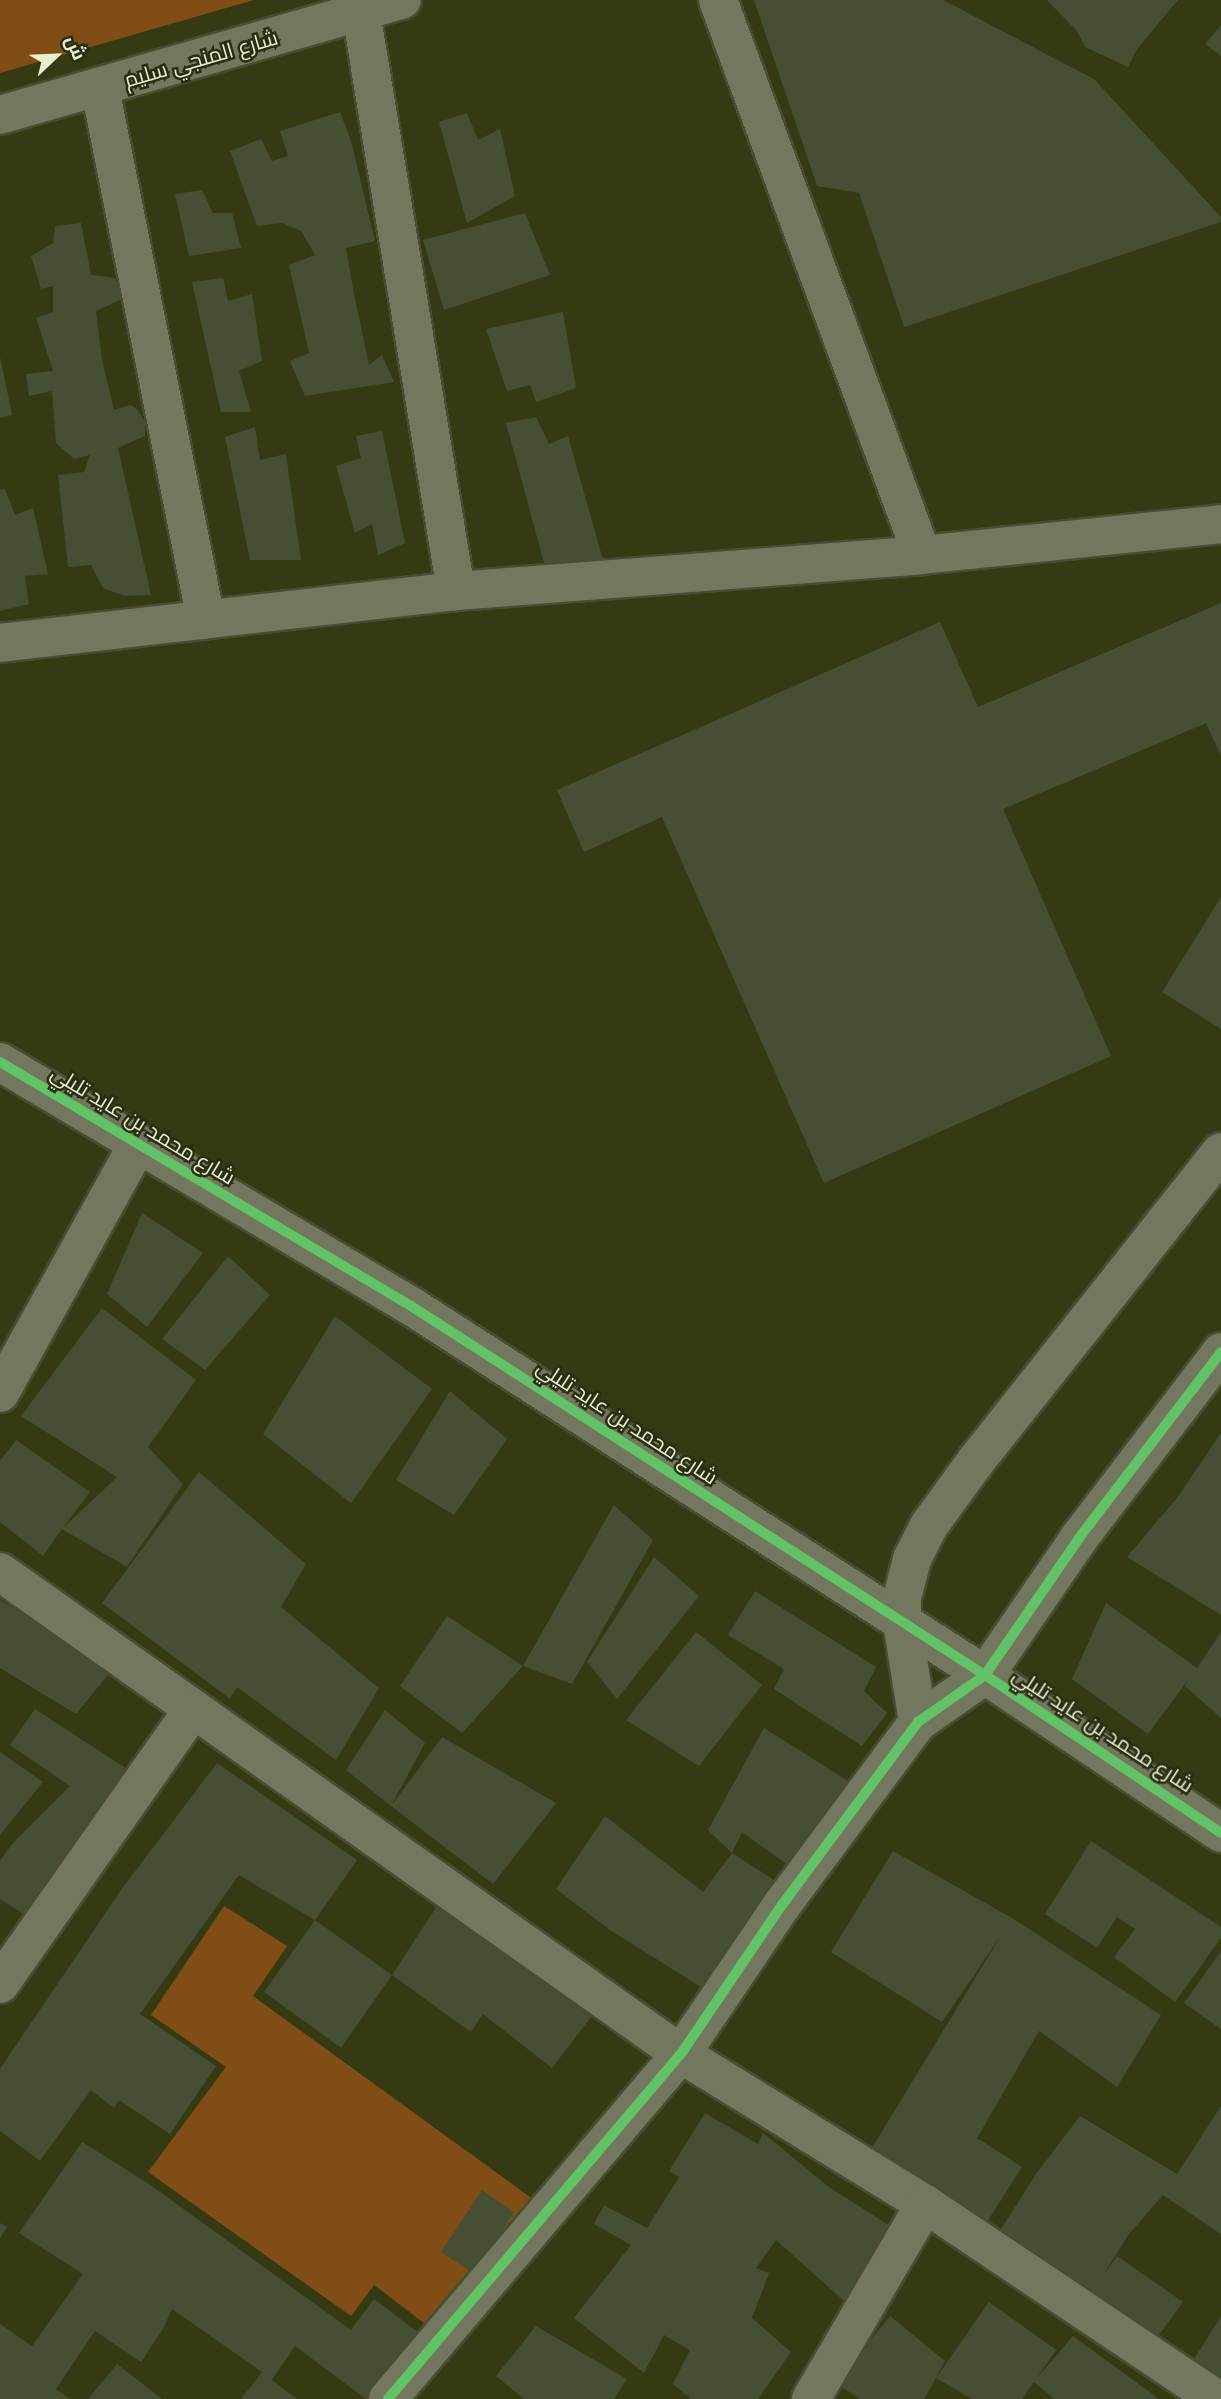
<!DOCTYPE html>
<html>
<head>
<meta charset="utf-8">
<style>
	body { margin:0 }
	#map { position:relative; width:1221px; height:2399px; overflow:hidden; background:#353a13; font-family:"DM Sans",Cairo,sans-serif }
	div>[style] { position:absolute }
	.green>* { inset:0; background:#814d16 }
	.building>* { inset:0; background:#464f34 }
	.roads { filter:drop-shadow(2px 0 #494d33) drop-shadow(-2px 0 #494d33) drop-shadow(0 2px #494d33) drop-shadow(0 -2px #494d33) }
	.minor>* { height:38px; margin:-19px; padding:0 19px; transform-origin:19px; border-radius:19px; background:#72775e }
	.cycleway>* { height:10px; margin:-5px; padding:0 5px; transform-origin:5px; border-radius:5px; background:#61c268 }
	span { translate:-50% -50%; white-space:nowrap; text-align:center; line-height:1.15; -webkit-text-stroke:5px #292e13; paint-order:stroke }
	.street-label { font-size:21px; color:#e7efce }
	.north { position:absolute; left:21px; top:21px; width:70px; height:70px; -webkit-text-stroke:5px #292e13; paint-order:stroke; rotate:67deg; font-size:19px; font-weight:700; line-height:28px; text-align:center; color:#e7efce }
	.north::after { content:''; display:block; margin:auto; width:24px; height:32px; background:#e7efce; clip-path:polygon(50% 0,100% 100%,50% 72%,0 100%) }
</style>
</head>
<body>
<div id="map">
	<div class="green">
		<i style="clip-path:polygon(0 0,254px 0,0 73px)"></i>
		<i style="clip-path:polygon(224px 1906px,287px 1946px,253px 1996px,534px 2200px,432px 2329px,374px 2285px,351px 2316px,148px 2172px,226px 2067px,151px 2015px)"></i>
	</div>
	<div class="building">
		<i style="clip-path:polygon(754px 0,943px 0,1094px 79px,1221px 217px,1221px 222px,904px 327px,859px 193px,817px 186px)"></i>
		<i style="clip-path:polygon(1047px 0,1178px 0,1137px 49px,1128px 67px,1085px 47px,1077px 31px)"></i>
		<i style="clip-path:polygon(1221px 25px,1221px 56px,1205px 44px)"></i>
		<i style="clip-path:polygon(340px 112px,351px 141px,375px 241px,346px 248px,354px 294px,369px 365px,382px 355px,394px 382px,305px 396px,290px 361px,309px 353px,289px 265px,315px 255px,301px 231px,282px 223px,257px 226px,230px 151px,261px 139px,272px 161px,288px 156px,280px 131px)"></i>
		<i style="clip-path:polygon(467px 113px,478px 140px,500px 129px,515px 196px,467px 223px,439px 122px)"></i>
		<i style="clip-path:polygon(202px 190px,213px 213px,232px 213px,241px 248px,189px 256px,175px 194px)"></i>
		<i style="clip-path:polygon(525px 213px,550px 275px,444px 310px,423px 240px)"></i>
		<i style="clip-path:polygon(81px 223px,91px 275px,115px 278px,122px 299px,96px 311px,102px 360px,114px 410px,130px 405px,137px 409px,145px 422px,145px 436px,118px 448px,151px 595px,125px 596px,103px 588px,91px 565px,68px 567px,58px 475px,84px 472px,90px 455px,74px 459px,56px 443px,52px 391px,29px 396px,26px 374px,53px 371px,36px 318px,53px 312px,53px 286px,41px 289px,31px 256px,53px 243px,55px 226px)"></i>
		<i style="clip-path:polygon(223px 278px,228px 301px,252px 294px,262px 361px,239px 371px,251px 412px,221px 412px,192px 282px)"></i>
		<i style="clip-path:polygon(563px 312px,576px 388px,536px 402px,530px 385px,507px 391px,486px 329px)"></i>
		<i style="clip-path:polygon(0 357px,12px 415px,0 418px)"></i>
		<i style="clip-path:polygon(536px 417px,549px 444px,568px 436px,603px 560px,546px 570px,506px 423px)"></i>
		<i style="clip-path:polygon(255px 427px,260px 460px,286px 454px,301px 560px,250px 560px,225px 437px)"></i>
		<i style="clip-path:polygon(382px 431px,405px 543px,378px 555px,372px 524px,355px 533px,336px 466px,361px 458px,356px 436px)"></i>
		<i style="clip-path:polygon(5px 489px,15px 515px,33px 508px,48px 574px,25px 576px,29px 604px,0 611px,0 490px)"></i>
		<i style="clip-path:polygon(1221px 603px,1221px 756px,1206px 723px,1003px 809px,1111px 1056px,824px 1183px,662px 817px,584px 852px,557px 790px,940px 622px,978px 707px)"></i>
		<i style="clip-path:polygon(1221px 897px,1221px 1029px,1162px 992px)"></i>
		<i style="clip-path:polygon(142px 1213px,203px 1253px,147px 1327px,107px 1294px)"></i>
		<i style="clip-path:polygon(228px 1256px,270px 1295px,205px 1370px,162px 1339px)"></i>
		<i style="clip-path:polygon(102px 1308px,196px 1380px,148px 1447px,183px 1484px,127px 1567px,62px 1529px,43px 1556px,0 1522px,0 1461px,16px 1440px,90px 1492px,62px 1529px,117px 1477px,21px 1416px)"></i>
		<i style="clip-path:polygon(335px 1316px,432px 1389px,351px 1503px,263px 1434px)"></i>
		<i style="clip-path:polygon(450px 1391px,507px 1439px,454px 1515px,396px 1480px)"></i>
		<i style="clip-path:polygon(1221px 1433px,1221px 1615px,1127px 1557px,1177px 1498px)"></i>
		<i style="clip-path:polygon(199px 1472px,306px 1564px,281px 1607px,379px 1688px,336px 1760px,237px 1687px,230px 1699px,102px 1603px)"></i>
		<i style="clip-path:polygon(614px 1505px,653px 1540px,572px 1684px,523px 1666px)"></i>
		<i style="clip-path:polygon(654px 1557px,699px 1596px,617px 1699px,587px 1662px)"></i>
		<i style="clip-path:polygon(755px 1591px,876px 1667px,864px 1691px,887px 1713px,862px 1746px,774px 1689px,784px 1669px,728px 1635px)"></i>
		<i style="clip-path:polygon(0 1600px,112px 1670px,76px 1714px,0 1668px)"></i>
		<i style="clip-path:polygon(1106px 1603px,1197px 1668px,1221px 1632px,1221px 1718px,1185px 1686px,1191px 1676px,1148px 1734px,1072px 1679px)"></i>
		<i style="clip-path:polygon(447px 1616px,523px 1666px,462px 1733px,400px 1686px)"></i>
		<i style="clip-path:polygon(696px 1632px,762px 1685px,699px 1766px,626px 1720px)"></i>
		<i style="clip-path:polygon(35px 1709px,130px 1771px,28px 1917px,0 1899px,0 1861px,12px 1844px,70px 1786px,10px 1745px)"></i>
		<i style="clip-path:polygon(385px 1710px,425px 1743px,391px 1806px,442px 1737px,556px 1803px,493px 1884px,391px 1806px,346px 1770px)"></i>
		<i style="clip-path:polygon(764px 1728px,848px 1781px,789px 1866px,742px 1832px,732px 1853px,708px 1830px)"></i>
		<i style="clip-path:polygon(0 1752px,43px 1782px,0 1835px)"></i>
		<i style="clip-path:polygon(217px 1763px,357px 1860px,315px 1920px,239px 1875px,140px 2014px,216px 2066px,170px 2134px,119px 2100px,114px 2108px,91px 2090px,40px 2161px,0 2131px,0 2069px,121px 1890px)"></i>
		<i style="clip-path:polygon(605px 1816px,703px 1892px,732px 1853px,777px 1882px,704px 1989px,610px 1930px,556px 1889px)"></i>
		<i style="clip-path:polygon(1091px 1841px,1221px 1927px,1221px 1938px,1175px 2002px,1114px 1957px,1135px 1929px,1117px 1917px,1097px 1948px,1045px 1914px)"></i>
		<i style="clip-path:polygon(893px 1851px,1012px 1918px,1161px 2015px,1117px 2087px,1039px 2031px,977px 2138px,1022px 2167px,982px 2230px,867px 2156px,1002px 1934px,942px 2022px,831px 1952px)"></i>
		<i style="clip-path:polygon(437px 1906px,591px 2017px,552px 2068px,483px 2014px,471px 2032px,392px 1975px)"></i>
		<i style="clip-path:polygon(315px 1920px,392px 1975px,341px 2048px,264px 1992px)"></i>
		<i style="clip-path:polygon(1221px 1951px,1221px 2029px,1184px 2003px)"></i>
		<i style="clip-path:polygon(1221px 2106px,1221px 2234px,1163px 2195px,1129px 2234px,1103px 2275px,1117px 2256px,1183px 2302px,1156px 2339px,998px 2234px,1036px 2174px,1080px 2116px,1177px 2174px)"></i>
		<i style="clip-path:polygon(705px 2113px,758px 2144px,763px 2133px,829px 2187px,890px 2226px,845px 2302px,776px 2240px,756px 2268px,769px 2273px,752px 2318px,791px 2352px,758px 2399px,691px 2399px,673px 2384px,690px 2350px,664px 2335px,644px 2373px,574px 2318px,631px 2245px,594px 2224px,604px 2205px,647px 2228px,679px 2177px,669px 2171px)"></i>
		<i style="clip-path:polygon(82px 2142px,149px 2184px,351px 2330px,374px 2299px,423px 2336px,375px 2399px,366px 2399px,295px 2346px,272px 2380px,297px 2399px,241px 2399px,262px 2372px,172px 2309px,163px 2329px,141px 2362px,95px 2331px,56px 2389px,70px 2399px,0 2399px,0 2324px,32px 2346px,83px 2274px,19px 2233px)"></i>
		<i style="clip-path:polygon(482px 2190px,514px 2212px,474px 2274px,441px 2252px)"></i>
		<i style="clip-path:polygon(0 2223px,7px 2227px,0 2238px)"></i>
		<i style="clip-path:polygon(989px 2302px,1056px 2350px,1037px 2378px,1073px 2336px,1159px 2399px,1054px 2399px,1034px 2382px,1022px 2399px,972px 2399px,936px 2378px,924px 2399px,860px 2399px,836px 2383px,890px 2316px,945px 2361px,936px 2378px)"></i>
		<i style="clip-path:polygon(1221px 2316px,1221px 2382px,1191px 2364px)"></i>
		<i style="clip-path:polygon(536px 2326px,627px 2379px,614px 2399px,524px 2399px,496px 2376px)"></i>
		<i style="clip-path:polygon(117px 2364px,162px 2399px,88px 2399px)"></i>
	</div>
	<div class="roads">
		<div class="minor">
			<i style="left:718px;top:0;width:591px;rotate:69.82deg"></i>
			<i style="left:361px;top:12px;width:587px;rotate:80.68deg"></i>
			<i style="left:100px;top:88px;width:542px;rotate:78.73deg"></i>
			<i style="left:0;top:115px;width:418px;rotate:-16deg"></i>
			<i style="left:0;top:643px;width:459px;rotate:-6.5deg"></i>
			<i style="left:456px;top:591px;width:467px;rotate:-4.4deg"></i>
			<i style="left:922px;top:555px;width:301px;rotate:-5.9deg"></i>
			<i style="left:0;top:1062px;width:478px;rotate:30.7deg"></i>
			<i style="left:411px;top:1306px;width:682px;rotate:32.74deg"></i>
			<i style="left:985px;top:1675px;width:284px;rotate:33.8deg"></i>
			<i style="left:0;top:1393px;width:285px;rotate:-61deg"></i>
			<i style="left:0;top:1572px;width:834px;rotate:35.29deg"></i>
			<i style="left:681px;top:2054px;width:286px;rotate:31.6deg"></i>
			<i style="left:925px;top:2204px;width:350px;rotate:33.8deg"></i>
			<i style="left:918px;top:1722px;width:101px;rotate:-99.1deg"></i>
			<i style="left:902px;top:1622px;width:24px;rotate:-90deg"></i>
			<i style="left:902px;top:1598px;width:40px;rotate:-75.6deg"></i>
			<i style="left:912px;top:1559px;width:36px;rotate:-63deg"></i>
			<i style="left:928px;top:1527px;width:82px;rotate:-54deg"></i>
			<i style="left:976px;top:1461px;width:394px;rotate:-51.6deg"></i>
			<i style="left:0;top:1984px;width:336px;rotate:-54.9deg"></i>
			<i style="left:388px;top:2399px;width:453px;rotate:-49.7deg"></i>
			<i style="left:681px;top:2054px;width:180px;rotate:-55.9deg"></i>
			<i style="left:782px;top:1905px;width:228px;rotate:-53.4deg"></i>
			<i style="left:918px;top:1722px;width:82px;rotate:-35deg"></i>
			<i style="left:985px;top:1675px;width:166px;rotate:-55.5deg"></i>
			<i style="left:1079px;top:1538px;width:234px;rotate:-52.6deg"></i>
			<i style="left:811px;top:2399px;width:226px;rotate:-59.7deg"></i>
		</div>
	</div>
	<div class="cycleway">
		<i style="left:0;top:1062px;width:478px;rotate:30.7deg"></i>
		<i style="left:411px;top:1306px;width:682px;rotate:32.74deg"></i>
		<i style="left:985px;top:1675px;width:284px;rotate:33.8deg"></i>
		<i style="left:388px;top:2399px;width:453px;rotate:-49.7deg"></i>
		<i style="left:681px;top:2054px;width:180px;rotate:-55.9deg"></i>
		<i style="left:782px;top:1905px;width:228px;rotate:-53.4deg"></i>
		<i style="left:918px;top:1722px;width:82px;rotate:-35deg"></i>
		<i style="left:985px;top:1675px;width:166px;rotate:-55.5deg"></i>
		<i style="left:1079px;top:1538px;width:234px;rotate:-52.6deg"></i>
	</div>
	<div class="street-label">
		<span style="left:201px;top:59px;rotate:-16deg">شارع المنجي سليم</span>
		<span style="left:143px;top:1125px;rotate:31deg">شارع محمد بن عايد تليلي</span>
		<span style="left:627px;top:1422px;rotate:33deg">شارع محمد بن عايد تليلي</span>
		<span style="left:1103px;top:1730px;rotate:33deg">شارع محمد بن عايد تليلي</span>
	</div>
	<div class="north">ش</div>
</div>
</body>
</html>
